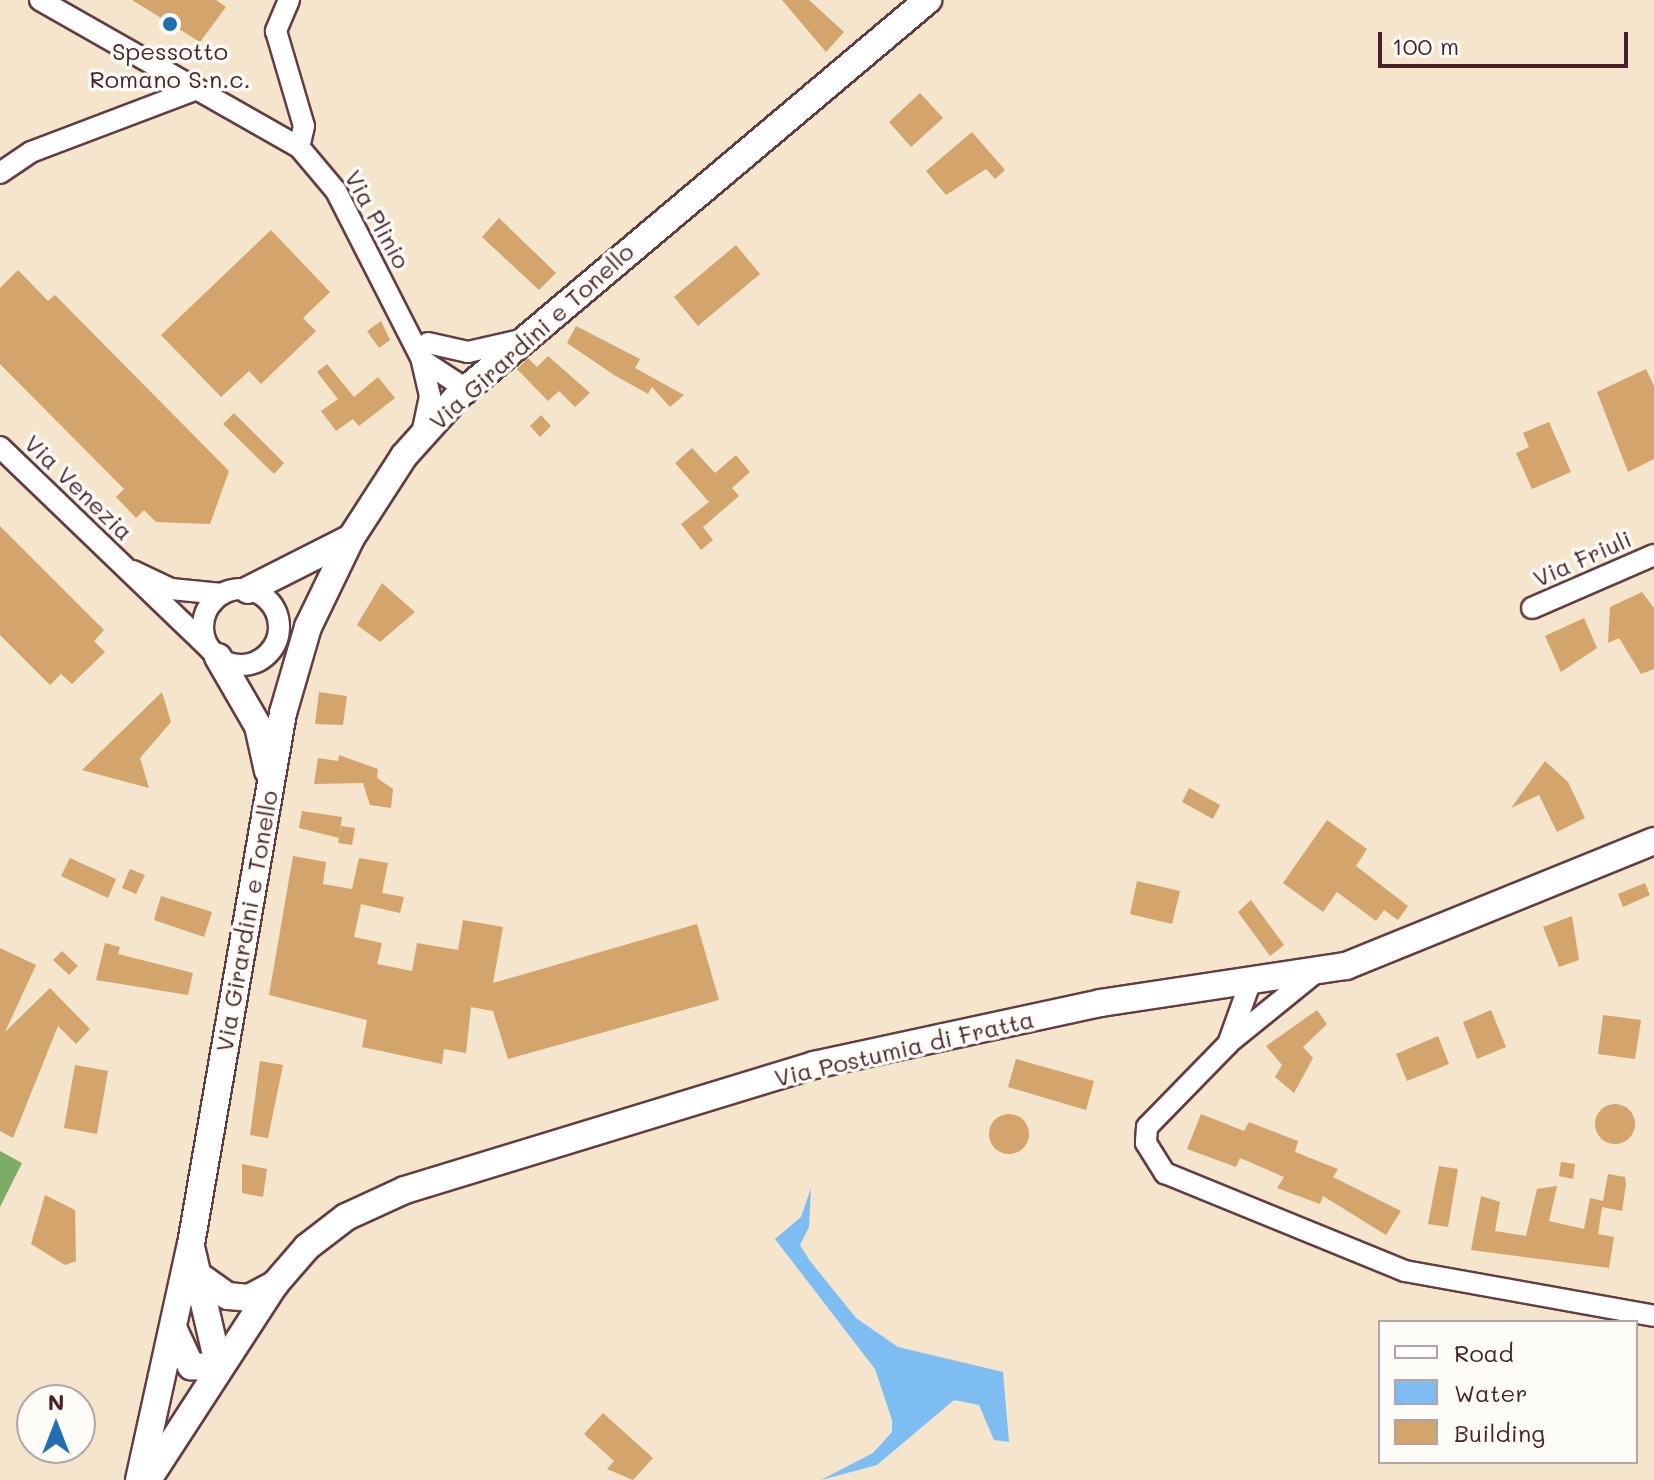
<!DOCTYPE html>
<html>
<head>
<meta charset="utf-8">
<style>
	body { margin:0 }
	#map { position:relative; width:1654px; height:1480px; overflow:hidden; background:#f4e5cc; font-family:Mali,sans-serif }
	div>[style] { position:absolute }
	.forest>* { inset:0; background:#7dac66 }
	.water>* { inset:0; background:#7ebdf2 }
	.building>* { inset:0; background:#d3a46b }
	.round { border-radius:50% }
	.roads { filter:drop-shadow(2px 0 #643d43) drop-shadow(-2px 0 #643d43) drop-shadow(0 2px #643d43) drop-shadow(0 -2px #643d43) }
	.minor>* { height:20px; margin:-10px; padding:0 10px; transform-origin:10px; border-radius:10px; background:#fff }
	.minor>.ring { margin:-10px; padding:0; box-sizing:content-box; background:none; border:20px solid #fff; border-radius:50% }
	.major>* { height:26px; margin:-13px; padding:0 13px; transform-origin:13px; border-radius:13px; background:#fff }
	.dots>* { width:22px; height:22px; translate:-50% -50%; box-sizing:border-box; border:4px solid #fdfcf7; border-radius:50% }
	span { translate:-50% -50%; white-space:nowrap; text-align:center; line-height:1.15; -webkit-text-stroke:7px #fdfcf7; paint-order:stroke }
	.poi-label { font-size:24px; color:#4a1f2b }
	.street-label { font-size:24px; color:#4a1f2b }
	.legend { position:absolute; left:1378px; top:1320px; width:260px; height:144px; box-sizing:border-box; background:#fdfcf7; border:2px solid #b5a4a5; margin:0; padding:10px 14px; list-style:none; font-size:24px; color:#4a1f2b }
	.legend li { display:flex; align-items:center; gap:16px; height:40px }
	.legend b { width:40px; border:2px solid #b5a4a5 }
	.north { position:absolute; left:16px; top:1384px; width:80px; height:80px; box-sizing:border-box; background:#fdfcf7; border:2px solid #b5a4a5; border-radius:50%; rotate:0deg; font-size:22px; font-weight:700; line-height:32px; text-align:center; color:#4a1f2b }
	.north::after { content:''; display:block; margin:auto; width:28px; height:36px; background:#1f6fb2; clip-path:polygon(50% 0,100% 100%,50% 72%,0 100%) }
	.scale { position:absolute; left:1378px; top:32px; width:250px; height:36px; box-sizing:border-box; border:4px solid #4a1f2b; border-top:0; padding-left:10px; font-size:24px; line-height:28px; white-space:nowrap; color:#4a1f2b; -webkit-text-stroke:6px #fdfcf7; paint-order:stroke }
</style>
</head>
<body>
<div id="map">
	<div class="forest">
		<i style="clip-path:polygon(0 1151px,22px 1163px,0 1207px)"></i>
	</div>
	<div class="water">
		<i style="clip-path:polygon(811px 1188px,809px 1227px,800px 1245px,810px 1261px,856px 1318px,898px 1347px,1003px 1372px,1009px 1442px,994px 1440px,979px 1405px,954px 1400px,877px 1465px,821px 1480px,873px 1453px,892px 1432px,892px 1420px,875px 1369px,775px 1239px,801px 1217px)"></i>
	</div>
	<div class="building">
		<i style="clip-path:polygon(132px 0,216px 0,226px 7px,200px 42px)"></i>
		<i style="clip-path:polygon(782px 0,809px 0,844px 32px,826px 52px)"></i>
		<i style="clip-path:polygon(920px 93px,943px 118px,911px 147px,889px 122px)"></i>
		<i style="clip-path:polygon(972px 132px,1005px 170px,995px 179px,986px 169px,946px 195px,926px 171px)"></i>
		<i style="clip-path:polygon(499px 218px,556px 273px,539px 290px,482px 237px)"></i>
		<i style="clip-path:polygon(271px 230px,330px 292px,303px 318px,316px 331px,261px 384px,249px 371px,221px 397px,161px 335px)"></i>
		<i style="clip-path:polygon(736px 245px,760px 274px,698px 326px,674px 297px)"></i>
		<i style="clip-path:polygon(18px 270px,48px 301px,55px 295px,229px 471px,210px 524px,156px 522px,144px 510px,136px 518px,116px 497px,124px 489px,0 364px,0 288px)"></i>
		<i style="clip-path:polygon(381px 321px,390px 340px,379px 348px,367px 331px)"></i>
		<i style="clip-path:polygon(576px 326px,640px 359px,635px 368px,684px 395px,670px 407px,652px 387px,648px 394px,614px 375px,567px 343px)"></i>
		<i style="clip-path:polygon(548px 356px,590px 393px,575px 407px,559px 391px,548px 401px,517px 369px,528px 358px,537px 367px)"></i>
		<i style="clip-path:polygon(327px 364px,354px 397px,378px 377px,395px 398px,359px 426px,353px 419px,336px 431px,321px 411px,338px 399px,317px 372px)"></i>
		<i style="clip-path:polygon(1646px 369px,1654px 386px,1654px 459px,1628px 472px,1597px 392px)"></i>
		<i style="clip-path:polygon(234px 413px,284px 463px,274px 474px,223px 424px)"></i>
		<i style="clip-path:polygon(541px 415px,551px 426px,540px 437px,530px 426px)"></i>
		<i style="clip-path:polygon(1549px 422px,1571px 472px,1532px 489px,1516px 453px,1529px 447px,1523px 433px)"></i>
		<i style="clip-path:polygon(692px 448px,715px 473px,736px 455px,750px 472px,732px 488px,739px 496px,703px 527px,713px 540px,701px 550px,681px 524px,709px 502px,675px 463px)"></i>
		<i style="clip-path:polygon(0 526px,104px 630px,94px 641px,105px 652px,72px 684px,61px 674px,50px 685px,0 635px)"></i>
		<i style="clip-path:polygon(382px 583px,415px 612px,380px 642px,357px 625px)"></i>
		<i style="clip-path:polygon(1642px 592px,1654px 608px,1654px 669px,1641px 674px,1619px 638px,1608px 643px,1610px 607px)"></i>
		<i style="clip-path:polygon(1584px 618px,1597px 648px,1561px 672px,1545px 636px)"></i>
		<i style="clip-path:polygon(162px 692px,171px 722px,140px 758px,149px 788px,82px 770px)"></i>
		<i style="clip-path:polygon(319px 692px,347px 696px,343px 725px,315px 724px)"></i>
		<i style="clip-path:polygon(339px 755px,378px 769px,377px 778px,393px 789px,391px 808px,370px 805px,363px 783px,314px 784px,318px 758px,338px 761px)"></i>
		<i style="clip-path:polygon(1545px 761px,1568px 782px,1585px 818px,1557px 832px,1539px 795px,1511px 808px)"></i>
		<i style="clip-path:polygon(1189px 788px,1220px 805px,1213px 819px,1182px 802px)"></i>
		<i style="clip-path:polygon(302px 811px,342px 817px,339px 838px,299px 828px)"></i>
		<i style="clip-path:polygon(1327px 820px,1367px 849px,1356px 866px,1408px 906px,1398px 920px,1384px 910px,1376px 921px,1337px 892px,1323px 912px,1283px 883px)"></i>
		<i style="clip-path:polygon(341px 826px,355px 828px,352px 845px,338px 843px)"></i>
		<i style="clip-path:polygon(293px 856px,326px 862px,323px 884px,352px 889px,359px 858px,388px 863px,382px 893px,404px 897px,400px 913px,361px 904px,354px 937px,382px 943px,377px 964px,412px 971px,417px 943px,458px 950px,463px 920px,503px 927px,493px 983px,697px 924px,719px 1000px,508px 1059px,493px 1011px,471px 1007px,466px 1053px,444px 1049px,442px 1064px,362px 1047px,367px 1020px,269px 995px)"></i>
		<i style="clip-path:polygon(70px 858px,116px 879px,108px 898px,61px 876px)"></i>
		<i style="clip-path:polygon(130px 869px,145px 875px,136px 894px,122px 888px)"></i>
		<i style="clip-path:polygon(1137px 881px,1180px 891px,1172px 924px,1130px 914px)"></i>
		<i style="clip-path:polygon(1645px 883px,1650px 895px,1623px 907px,1618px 894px)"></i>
		<i style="clip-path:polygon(161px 896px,212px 912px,204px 937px,154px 920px)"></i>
		<i style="clip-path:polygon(1251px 900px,1284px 945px,1270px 956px,1238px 912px)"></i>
		<i style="clip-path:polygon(1572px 916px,1579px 960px,1559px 967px,1543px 927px)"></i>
		<i style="clip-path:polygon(105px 943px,120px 947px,118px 954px,193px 973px,188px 995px,96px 980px)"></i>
		<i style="clip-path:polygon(0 948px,36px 965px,5px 1032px,50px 988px,90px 1029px,76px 1044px,58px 1026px,13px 1138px,0 1131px)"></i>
		<i style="clip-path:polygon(62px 951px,78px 966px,69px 975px,53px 960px)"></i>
		<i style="clip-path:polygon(1317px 1010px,1327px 1024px,1303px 1047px,1313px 1058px,1294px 1093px,1275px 1077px,1282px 1065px,1266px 1046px)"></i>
		<i style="clip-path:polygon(1491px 1010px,1506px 1047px,1477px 1059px,1463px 1022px)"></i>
		<i style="clip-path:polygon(1603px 1015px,1641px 1020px,1635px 1059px,1598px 1054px)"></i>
		<i style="clip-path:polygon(1438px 1036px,1449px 1064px,1407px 1081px,1396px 1054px)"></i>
		<i style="clip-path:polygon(1016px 1059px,1094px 1081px,1086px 1110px,1008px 1087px)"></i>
		<i style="clip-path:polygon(260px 1061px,283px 1065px,268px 1138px,250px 1135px)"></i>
		<i style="clip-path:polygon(75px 1065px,108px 1071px,97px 1134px,64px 1128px)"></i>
		<i class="round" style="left:1595px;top:1104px;width:40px;height:40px"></i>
		<i style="clip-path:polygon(1201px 1114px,1244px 1131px,1249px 1122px,1298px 1141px,1295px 1152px,1338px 1169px,1333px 1177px,1401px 1211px,1386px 1235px,1323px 1196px,1320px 1204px,1277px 1188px,1284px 1177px,1240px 1158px,1236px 1167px,1187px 1149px)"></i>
		<i class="round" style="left:989px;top:1114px;width:40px;height:40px"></i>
		<i style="clip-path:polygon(1561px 1162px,1575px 1164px,1573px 1179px,1559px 1176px)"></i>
		<i style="clip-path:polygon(242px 1164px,267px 1169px,263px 1197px,242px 1193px)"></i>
		<i style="clip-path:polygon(1439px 1166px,1458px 1169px,1448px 1227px,1428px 1224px)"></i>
		<i style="clip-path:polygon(1608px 1174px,1625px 1177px,1626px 1184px,1622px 1211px,1602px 1207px,1598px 1234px,1614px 1237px,1609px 1268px,1471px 1250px,1481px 1196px,1500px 1202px,1495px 1231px,1526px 1236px,1537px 1189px,1557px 1186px,1549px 1221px,1584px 1229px,1590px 1198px,1603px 1201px)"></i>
		<i style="clip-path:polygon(45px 1195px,75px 1210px,76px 1261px,65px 1265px,31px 1244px)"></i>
		<i style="clip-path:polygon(603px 1413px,653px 1458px,633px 1480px,607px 1469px,614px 1461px,584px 1434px)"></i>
	</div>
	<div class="roads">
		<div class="minor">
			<i style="left:40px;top:0;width:298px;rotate:29.6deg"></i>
			<i style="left:299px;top:147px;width:57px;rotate:49.9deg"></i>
			<i style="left:336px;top:191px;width:190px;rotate:63deg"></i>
			<i style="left:422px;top:360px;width:53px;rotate:33.4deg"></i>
			<i style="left:289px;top:0;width:34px;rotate:113deg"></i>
			<i style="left:276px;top:31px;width:99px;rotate:73.6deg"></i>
			<i style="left:304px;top:126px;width:22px;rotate:103deg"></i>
			<i style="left:0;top:173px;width:37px;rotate:-34deg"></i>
			<i style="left:31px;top:152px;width:178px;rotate:-20.8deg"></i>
			<i style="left:428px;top:343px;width:41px;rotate:12.7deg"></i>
			<i style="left:468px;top:352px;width:54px;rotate:-12.8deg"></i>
			<i style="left:422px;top:434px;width:39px;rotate:-78deg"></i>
			<i style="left:430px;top:396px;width:37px;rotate:-103deg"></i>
			<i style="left:0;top:447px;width:300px;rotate:43.9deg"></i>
			<i style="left:133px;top:571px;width:42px;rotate:25.3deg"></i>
			<i style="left:171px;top:589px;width:51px;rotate:5.6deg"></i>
			<i class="ring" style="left:203px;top:589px;width:56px;height:56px"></i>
			<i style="left:1532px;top:608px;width:133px;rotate:-23.5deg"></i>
			<i style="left:1250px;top:983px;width:65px;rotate:109.8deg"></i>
			<i style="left:1228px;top:1044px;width:116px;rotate:134.3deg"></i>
			<i style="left:1147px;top:1127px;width:16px;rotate:94deg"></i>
			<i style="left:1146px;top:1143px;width:36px;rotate:58deg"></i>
			<i style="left:1165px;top:1173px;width:259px;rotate:22.2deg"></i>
			<i style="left:1405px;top:1271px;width:253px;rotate:10.2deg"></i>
			<i style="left:1231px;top:1041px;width:108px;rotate:-39deg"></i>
		</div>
		<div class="major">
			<i style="left:248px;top:590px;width:115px;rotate:-26.8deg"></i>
			<i style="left:218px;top:657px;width:80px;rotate:59.9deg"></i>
			<i style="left:258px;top:726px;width:46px;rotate:77.5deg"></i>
			<i style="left:192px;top:1251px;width:120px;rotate:77deg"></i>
			<i style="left:199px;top:1276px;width:35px;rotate:35deg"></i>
			<i style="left:228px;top:1296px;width:21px;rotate:5deg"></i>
			<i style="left:249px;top:1298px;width:30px;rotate:-28deg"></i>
			<i style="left:175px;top:1332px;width:38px;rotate:65deg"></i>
			<i style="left:191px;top:1366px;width:28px;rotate:4deg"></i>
			<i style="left:151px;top:1475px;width:228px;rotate:-57deg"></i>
			<i style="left:275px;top:1284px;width:49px;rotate:-49.1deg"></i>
			<i style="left:307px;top:1247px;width:49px;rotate:-37.6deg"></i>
			<i style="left:346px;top:1217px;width:65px;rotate:-24.6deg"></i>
			<i style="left:405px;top:1190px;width:428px;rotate:-17deg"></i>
			<i style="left:814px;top:1065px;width:294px;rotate:-12.2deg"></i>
			<i style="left:1101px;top:1003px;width:248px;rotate:-8.6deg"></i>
			<i style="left:1346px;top:966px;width:332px;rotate:-22.1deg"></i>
			<i style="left:139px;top:1480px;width:242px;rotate:-77.6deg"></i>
			<i style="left:191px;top:1244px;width:539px;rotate:-80.17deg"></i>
			<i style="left:283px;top:713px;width:90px;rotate:-73.8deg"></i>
			<i style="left:308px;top:627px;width:99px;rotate:-64.2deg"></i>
			<i style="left:351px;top:538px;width:98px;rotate:-57.1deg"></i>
			<i style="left:404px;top:456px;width:81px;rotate:-48deg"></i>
			<i style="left:458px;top:396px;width:615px;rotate:-40.12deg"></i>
		</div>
	</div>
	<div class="dots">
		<i style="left:170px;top:24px;background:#1f6fb2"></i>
	</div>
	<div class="poi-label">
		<span style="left:170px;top:65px">Spessotto<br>Romano S.n.c.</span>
	</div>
	<div class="street-label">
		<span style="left:378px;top:219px;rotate:61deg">Via Plinio</span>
		<span style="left:531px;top:336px;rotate:-42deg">Via Girardini e Tonello</span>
		<span style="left:79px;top:487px;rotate:44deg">Via Venezia</span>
		<span style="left:1582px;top:558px;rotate:-24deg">Via Friuli</span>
		<span style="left:246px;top:921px;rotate:-80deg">Via Girardini e Tonello</span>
		<span style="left:904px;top:1048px;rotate:-13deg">Via Postumia di Fratta</span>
	</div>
	<ul class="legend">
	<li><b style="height:10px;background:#fff"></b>Road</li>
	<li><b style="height:22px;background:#7ebdf2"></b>Water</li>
	<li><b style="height:22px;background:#d3a46b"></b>Building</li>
	</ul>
	<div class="north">N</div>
	<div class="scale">100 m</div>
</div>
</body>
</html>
